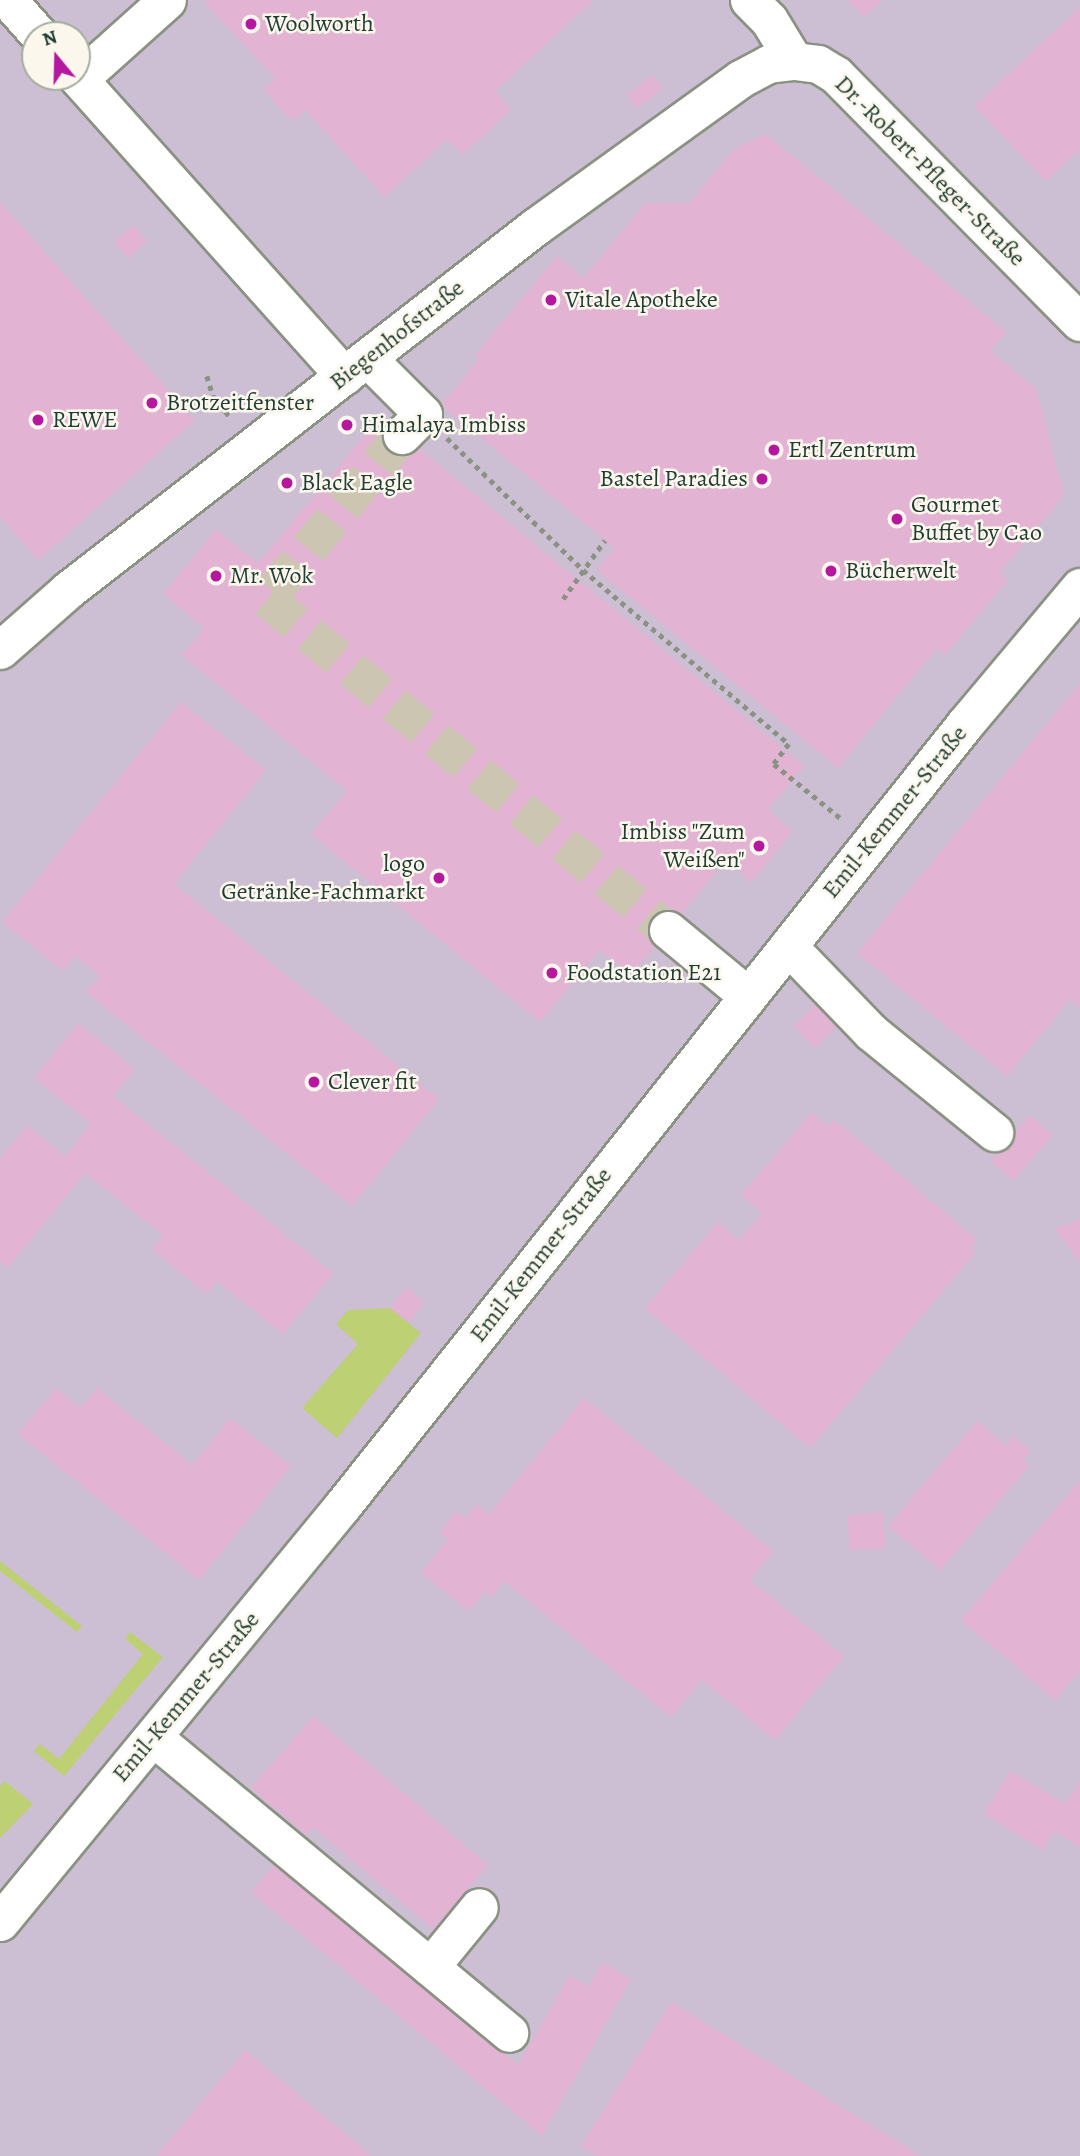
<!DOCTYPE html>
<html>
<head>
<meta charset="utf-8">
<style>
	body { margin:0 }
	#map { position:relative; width:1080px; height:2156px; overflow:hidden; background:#f6e7d1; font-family:Alegreya,serif }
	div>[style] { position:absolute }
	.industrial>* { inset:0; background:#ccbed3 }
	.green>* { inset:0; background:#bdd073 }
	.building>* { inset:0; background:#e2b3d3 }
	.minor-tunnel>* { height:37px; margin-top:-18.5px; transform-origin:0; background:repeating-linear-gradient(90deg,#cbc5b2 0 37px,transparent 0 55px) }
	.path>* { height:4.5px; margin-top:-2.25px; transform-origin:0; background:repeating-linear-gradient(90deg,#8a9282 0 5px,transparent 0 10px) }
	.roads { filter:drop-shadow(2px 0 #8a9282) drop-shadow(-2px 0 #8a9282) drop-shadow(0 2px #8a9282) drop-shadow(0 -2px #8a9282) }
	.minor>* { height:37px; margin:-18.5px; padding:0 18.5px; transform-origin:18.5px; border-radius:18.5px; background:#fff }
	.dots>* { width:19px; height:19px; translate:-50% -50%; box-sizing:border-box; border:4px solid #fbf7ec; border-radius:50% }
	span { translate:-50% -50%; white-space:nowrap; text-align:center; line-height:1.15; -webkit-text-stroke:5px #fbf7ec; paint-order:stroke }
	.poi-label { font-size:24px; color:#1f3d34 }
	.left { translate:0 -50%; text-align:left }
	.right { translate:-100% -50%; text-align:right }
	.street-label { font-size:24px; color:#1f3d34 }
	.north { position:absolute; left:21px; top:21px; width:70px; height:70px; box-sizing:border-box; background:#fbf7ec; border:2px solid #a3ada2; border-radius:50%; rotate:341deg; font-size:19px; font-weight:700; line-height:28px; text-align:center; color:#1f3d34 }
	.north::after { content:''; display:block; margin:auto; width:24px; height:32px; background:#b5179e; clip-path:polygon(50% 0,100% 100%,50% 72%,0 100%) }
</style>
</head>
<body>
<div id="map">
	<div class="industrial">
		<i style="clip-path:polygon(evenodd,0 0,1080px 0,1080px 2156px,0 2156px,0 0,35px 35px,77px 35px,77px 77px,35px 77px,35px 35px)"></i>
	</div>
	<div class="green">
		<i style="clip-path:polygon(390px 1308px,421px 1333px,337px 1438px,302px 1408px,358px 1344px,336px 1324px,348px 1310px)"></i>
		<i style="clip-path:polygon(0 1561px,82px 1626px,77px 1632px,0 1571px)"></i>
		<i style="clip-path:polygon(130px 1632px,163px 1657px,64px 1776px,34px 1751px,40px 1744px,59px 1759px,143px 1654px,125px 1639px)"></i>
		<i style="clip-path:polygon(5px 1781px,33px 1804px,0 1838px,0 1786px)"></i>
	</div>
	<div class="building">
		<i style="clip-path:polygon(207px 0,593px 0,495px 91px,511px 110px,462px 155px,447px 139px,385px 197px,305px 110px,293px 121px,278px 106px,263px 89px,275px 78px,205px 3px)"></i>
		<i style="clip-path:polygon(848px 0,882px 0,864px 17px)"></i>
		<i style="clip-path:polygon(1080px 7px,1080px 149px,1046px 181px,974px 106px)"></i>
		<i style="clip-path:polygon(653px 75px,663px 89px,636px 108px,627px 95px)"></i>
		<i style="clip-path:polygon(766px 134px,1006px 332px,991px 351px,1036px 389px,1064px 495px,999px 573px,1008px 580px,945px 655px,937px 648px,838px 768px,597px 570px,615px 548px,441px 405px,479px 359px,475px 355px,557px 256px,583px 278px,645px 203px,689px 203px,735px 148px)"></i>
		<i style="clip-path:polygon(0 202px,195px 420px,38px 560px,0 517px)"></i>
		<i style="clip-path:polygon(133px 225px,147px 241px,128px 258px,114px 242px)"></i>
		<i style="clip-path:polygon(380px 416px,804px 766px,768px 810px,793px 831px,751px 882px,726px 860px,631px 975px,600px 950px,540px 1022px,311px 834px,347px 791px,182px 655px,204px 628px,163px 594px,216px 529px,258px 563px)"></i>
		<i style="clip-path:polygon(1080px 683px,1080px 1007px,1070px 999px,1007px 1076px,857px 953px)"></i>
		<i style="clip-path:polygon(181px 702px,266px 770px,174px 884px,439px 1099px,352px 1206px,86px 992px,100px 976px,75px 956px,63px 971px,2px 922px)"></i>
		<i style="clip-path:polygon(815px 1004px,837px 1026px,815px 1048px,793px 1026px)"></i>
		<i style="clip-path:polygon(78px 1023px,135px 1069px,113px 1096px,333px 1273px,283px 1334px,217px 1281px,207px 1294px,152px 1249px,163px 1235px,85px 1173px,8px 1268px,0 1261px,0 1159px,27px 1125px,65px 1156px,91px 1124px,34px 1078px)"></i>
		<i style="clip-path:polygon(811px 1113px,828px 1126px,834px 1119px,977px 1240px,971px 1248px,976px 1252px,810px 1448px,645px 1308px,718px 1222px,739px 1240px,762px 1213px,741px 1195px)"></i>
		<i style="clip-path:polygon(1030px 1115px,1053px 1135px,1013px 1181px,991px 1161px)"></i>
		<i style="clip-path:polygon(1080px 1219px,1080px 1262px,1055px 1229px)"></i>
		<i style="clip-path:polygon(406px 1287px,425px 1302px,408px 1322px,390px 1308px)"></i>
		<i style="clip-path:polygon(56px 1388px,80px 1408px,97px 1388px,192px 1465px,230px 1418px,291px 1466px,199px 1580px,18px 1434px)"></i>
		<i style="clip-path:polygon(584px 1398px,773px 1551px,750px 1580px,844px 1656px,775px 1740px,702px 1680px,671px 1717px,504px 1581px,492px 1597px,485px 1591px,469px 1611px,421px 1573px,448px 1539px,440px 1532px,456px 1511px,465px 1518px,477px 1504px,489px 1514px)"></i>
		<i style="clip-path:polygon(977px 1421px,1005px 1445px,1013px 1436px,1031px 1451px,1023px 1460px,1029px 1466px,940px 1570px,888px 1526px)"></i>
		<i style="clip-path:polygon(1080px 1480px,1080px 1671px,1055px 1700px,961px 1620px)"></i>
		<i style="clip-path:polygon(883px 1512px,886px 1548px,850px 1550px,847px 1515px)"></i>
		<i style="clip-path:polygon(313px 1716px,488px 1865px,433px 1929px,313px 1827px,306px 1835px,251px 1788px)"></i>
		<i style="clip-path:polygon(1010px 1771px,1065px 1804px,1080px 1780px,1080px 1847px,1054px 1831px,1043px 1850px,984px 1814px)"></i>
		<i style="clip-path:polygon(278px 1860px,518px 2065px,570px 1975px,588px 1986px,602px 1962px,631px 1979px,542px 2136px,251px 1892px)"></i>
		<i style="clip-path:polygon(671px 2002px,921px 2156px,598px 2156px,581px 2146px)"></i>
		<i style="clip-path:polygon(245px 2050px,372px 2156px,156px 2156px)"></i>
	</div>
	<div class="minor-tunnel">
		<i style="left:402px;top:435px;width:212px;rotate:129.5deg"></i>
		<i style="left:267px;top:599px;width:520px;rotate:39.54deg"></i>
	</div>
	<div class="path">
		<i style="left:207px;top:376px;width:21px;rotate:73deg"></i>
		<i style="left:213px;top:396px;width:27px;rotate:51deg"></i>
		<i style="left:447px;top:438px;width:190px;rotate:44.1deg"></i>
		<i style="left:583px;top:570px;width:270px;rotate:40.2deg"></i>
		<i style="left:789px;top:744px;width:25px;rotate:127deg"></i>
		<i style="left:774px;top:764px;width:89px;rotate:39.1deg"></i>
		<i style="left:563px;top:599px;width:72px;rotate:-54.6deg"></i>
	</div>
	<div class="roads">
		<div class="minor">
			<i style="left:8px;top:0;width:47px;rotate:48.5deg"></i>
			<i style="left:749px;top:0;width:28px;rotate:45deg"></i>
			<i style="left:769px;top:20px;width:48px;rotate:58.6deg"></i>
			<i style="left:77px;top:77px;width:401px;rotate:48.2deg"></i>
			<i style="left:79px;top:79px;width:118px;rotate:-41.9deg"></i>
			<i style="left:367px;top:358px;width:79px;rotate:45deg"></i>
			<i style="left:423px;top:414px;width:30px;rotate:135deg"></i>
			<i style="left:0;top:650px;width:91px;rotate:-41.4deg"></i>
			<i style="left:68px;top:590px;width:591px;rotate:-37.86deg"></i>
			<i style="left:535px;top:227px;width:253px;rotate:-35.8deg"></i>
			<i style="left:740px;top:79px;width:32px;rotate:-28deg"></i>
			<i style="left:768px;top:64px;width:26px;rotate:-7deg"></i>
			<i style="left:794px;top:61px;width:24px;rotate:7deg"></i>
			<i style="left:818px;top:64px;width:21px;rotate:31deg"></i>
			<i style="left:836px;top:75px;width:347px;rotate:45.4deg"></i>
			<i style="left:668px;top:930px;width:104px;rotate:39.5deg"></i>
			<i style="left:788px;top:946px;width:120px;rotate:46deg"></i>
			<i style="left:871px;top:1032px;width:159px;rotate:39.1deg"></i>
			<i style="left:153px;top:1737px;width:463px;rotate:39.7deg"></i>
			<i style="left:0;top:1922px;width:540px;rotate:-50.56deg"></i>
			<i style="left:343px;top:1505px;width:998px;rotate:-51.47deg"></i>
			<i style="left:965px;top:724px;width:179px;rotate:-50deg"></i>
			<i style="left:430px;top:1967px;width:77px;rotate:-50.8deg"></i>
		</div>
	</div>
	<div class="dots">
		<i style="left:251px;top:24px;background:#b5179e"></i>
		<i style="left:551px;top:300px;background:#b5179e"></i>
		<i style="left:152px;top:403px;background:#b5179e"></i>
		<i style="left:38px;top:420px;background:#b5179e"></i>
		<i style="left:347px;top:425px;background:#b5179e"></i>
		<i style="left:774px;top:450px;background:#b5179e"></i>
		<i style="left:762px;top:479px;background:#b5179e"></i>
		<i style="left:287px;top:483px;background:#b5179e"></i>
		<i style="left:897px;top:519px;background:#b5179e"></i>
		<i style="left:831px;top:571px;background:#b5179e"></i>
		<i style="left:216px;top:576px;background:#b5179e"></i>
		<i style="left:759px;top:846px;background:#b5179e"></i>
		<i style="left:439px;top:878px;background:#b5179e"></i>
		<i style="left:552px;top:973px;background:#b5179e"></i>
		<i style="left:314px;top:1082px;background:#b5179e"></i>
	</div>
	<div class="poi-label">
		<span class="left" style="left:265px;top:24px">Woolworth</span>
		<span class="left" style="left:565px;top:300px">Vitale Apotheke</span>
		<span class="left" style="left:166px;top:403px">Brotzeitfenster</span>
		<span class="left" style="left:52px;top:420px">REWE</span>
		<span class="left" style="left:361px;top:425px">Himalaya Imbiss</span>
		<span class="left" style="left:788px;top:450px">Ertl Zentrum</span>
		<span class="right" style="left:748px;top:479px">Bastel Paradies</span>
		<span class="left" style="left:301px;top:483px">Black Eagle</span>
		<span class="left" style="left:911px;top:519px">Gourmet<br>Buffet by Cao</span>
		<span class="left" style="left:845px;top:571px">Bücherwelt</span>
		<span class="left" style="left:230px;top:576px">Mr. Wok</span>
		<span class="right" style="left:745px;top:846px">Imbiss "Zum<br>Weißen"</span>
		<span class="right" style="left:425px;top:878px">logo<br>Getränke-Fachmarkt</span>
		<span class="left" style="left:566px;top:973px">Foodstation E21</span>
		<span class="left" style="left:328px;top:1082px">Clever fit</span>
	</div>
	<div class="street-label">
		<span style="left:930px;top:171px;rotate:45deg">Dr.-Robert-Pfleger-Straße</span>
		<span style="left:397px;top:335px;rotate:-38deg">Biegenhofstraße</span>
		<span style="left:895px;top:812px;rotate:-51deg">Emil-Kemmer-Straße</span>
		<span style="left:541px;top:1255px;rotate:-52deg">Emil-Kemmer-Straße</span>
		<span style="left:186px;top:1697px;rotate:-50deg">Emil-Kemmer-Straße</span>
	</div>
	<div class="north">N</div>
</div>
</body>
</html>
